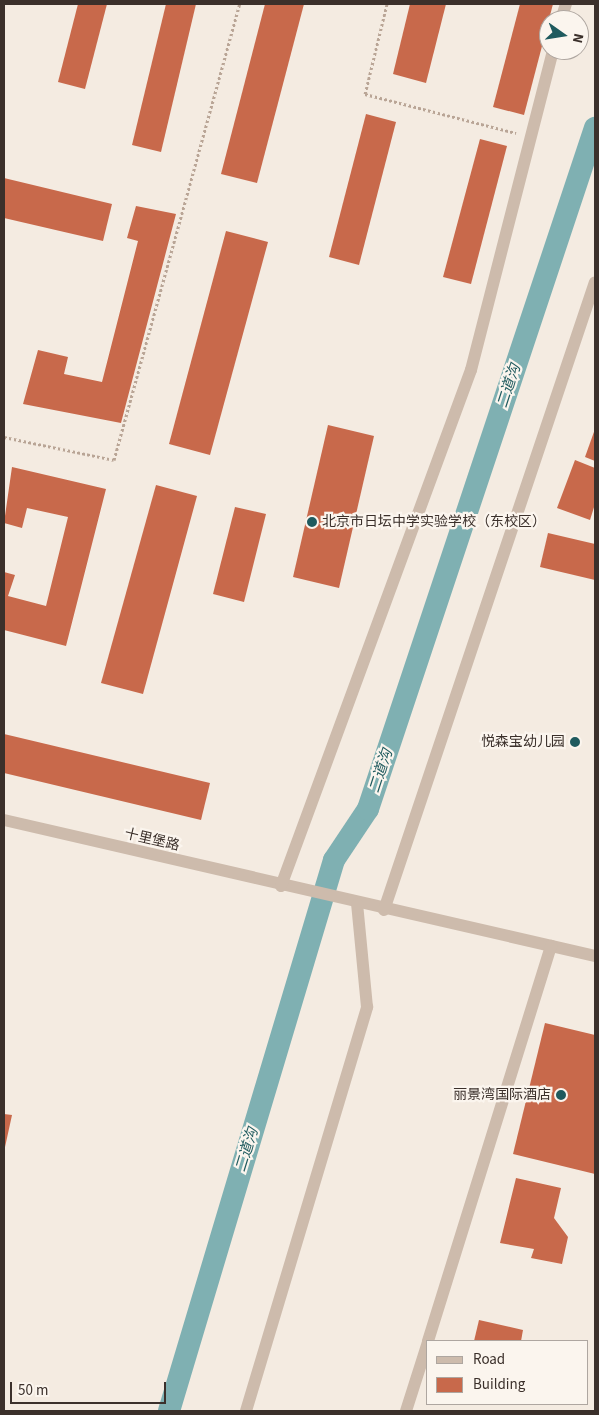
<!DOCTYPE html>
<html>
<head>
<meta charset="utf-8">
<style>
	body { margin:0 }
	#map { position:relative; width:599px; height:1415px; overflow:hidden; background:#f4ebe1; font-family:"Source Sans 3","Noto Sans SC",sans-serif }
	div>[style] { position:absolute }
	.canal>* { height:22px; margin:-11px; padding:0 11px; transform-origin:11px; border-radius:11px; background:#7fb0b2 }
	.building>* { inset:0; background:#c8694b }
	.path>* { height:3px; margin-top:-1.5px; transform-origin:0; background:repeating-linear-gradient(90deg,#b9a596 0 2.5px,transparent 0 5px) }
	.minor>* { height:12px; margin:-6px; padding:0 6px; transform-origin:6px; border-radius:6px; background:#cdbbac }
	.dots>* { width:14px; height:14px; translate:-50% -50%; box-sizing:border-box; border:2px solid #fbf5ee; border-radius:50% }
	span { translate:-50% -50%; white-space:nowrap; text-align:center; line-height:1.15; -webkit-text-stroke:4.5px #fbf5ee; paint-order:stroke }
	.poi-label { font-size:14px; color:#3b302b }
	.left { translate:0 -50%; text-align:left }
	.right { translate:-100% -50%; text-align:right }
	.street-label { font-size:14px; color:#3b302b }
	.water-label { font-size:15px; color:#1f5a5e; font-style:italic }
	.frame { position:absolute; inset:0; border:5px solid #3b302b; pointer-events:none }
	.legend { position:absolute; left:426px; top:1340px; width:162px; height:65px; box-sizing:border-box; background:#fbf5ee; border:1px solid #aea6a0; margin:0; padding:6px 9px; list-style:none; font-size:15px; color:#3b302b }
	.legend li { display:flex; align-items:center; gap:10px; height:25px }
	.legend b { width:25px; border:1px solid #aea6a0 }
	.north { position:absolute; left:539px; top:10px; width:50px; height:50px; box-sizing:border-box; background:#fbf5ee; border:1px solid #aea6a0; border-radius:50%; rotate:103deg; font-size:14px; font-weight:700; line-height:20px; text-align:center; color:#3b302b }
	.north::after { content:''; display:block; margin:auto; width:18px; height:22px; background:#1f5a5e; clip-path:polygon(50% 0,100% 100%,50% 72%,0 100%) }
	.scale { position:absolute; left:10px; top:1382px; width:156px; height:22px; box-sizing:border-box; border:2px solid #3b302b; border-top:0; padding-left:6px; font-size:15px; line-height:18px; white-space:nowrap; color:#3b302b; -webkit-text-stroke:4px #fbf5ee; paint-order:stroke }
</style>
</head>
<body>
<div id="map">
	<div class="canal">
		<i style="left:169px;top:1411px;width:575px;rotate:-73.33deg"></i>
		<i style="left:334px;top:860px;width:61px;rotate:-56.3deg"></i>
		<i style="left:368px;top:809px;width:718px;rotate:-71.57deg"></i>
	</div>
	<div class="building">
		<i style="clip-path:polygon(78px 4px,107px 4px,85px 89px,58px 82px)"></i>
		<i style="clip-path:polygon(166px 4px,196px 4px,161px 152px,132px 145px)"></i>
		<i style="clip-path:polygon(265px 4px,304px 4px,257px 183px,221px 174px)"></i>
		<i style="clip-path:polygon(410px 4px,446px 4px,426px 83px,393px 74px)"></i>
		<i style="clip-path:polygon(520px 4px,553px 4px,524px 115px,493px 107px)"></i>
		<i style="clip-path:polygon(366px 114px,396px 122px,359px 265px,329px 257px)"></i>
		<i style="clip-path:polygon(480px 139px,507px 146px,471px 284px,443px 277px)"></i>
		<i style="clip-path:polygon(4px 178px,112px 204px,103px 241px,4px 218px)"></i>
		<i style="clip-path:polygon(136px 206px,176px 214px,121px 423px,23px 404px,38px 350px,68px 357px,64px 374px,102px 382px,138px 241px,127px 238px)"></i>
		<i style="clip-path:polygon(226px 231px,268px 242px,210px 455px,169px 444px)"></i>
		<i style="clip-path:polygon(328px 425px,374px 436px,339px 588px,293px 577px)"></i>
		<i style="clip-path:polygon(595px 429px,595px 461px,585px 457px)"></i>
		<i style="clip-path:polygon(575px 460px,595px 468px,595px 504px,590px 520px,557px 508px)"></i>
		<i style="clip-path:polygon(12px 467px,106px 489px,66px 646px,4px 630px,4px 572px,15px 575px,8px 596px,46px 606px,68px 517px,27px 508px,22px 528px,4px 523px)"></i>
		<i style="clip-path:polygon(156px 485px,197px 496px,143px 694px,101px 683px)"></i>
		<i style="clip-path:polygon(235px 507px,266px 514px,244px 602px,213px 594px)"></i>
		<i style="clip-path:polygon(548px 533px,595px 544px,595px 580px,540px 567px)"></i>
		<i style="clip-path:polygon(4px 734px,210px 783px,201px 820px,4px 773px)"></i>
		<i style="clip-path:polygon(545px 1023px,595px 1035px,595px 1174px,513px 1154px)"></i>
		<i style="clip-path:polygon(4px 1114px,12px 1115px,5px 1147px,4px 1147px)"></i>
		<i style="clip-path:polygon(516px 1178px,561px 1188px,554px 1218px,568px 1237px,562px 1264px,531px 1258px,534px 1249px,500px 1243px)"></i>
		<i style="clip-path:polygon(479px 1320px,523px 1330px,521px 1341px,474px 1341px)"></i>
	</div>
	<div class="path">
		<i style="left:387px;top:4px;width:93px;rotate:103.7deg"></i>
		<i style="left:365px;top:94px;width:156px;rotate:14.5deg"></i>
		<i style="left:4px;top:437px;width:112px;rotate:11.8deg"></i>
		<i style="left:114px;top:460px;width:473px;rotate:-74.6deg"></i>
	</div>
	<div class="minor">
		<i style="left:561px;top:20px;width:17px;rotate:-73deg"></i>
		<i style="left:4px;top:820px;width:606px;rotate:12.96deg"></i>
		<i style="left:281px;top:886px;width:550px;rotate:-69.79deg"></i>
		<i style="left:471px;top:370px;width:330px;rotate:-75.6deg"></i>
		<i style="left:384px;top:910px;width:662px;rotate:-71.43deg"></i>
		<i style="left:428px;top:1341px;width:414px;rotate:-72.7deg"></i>
		<i style="left:246px;top:1411px;width:422px;rotate:-73.3deg"></i>
		<i style="left:367px;top:1007px;width:103px;rotate:-95.5deg"></i>
		<i style="left:406px;top:1411px;width:72px;rotate:-72.3deg"></i>
	</div>
	<div class="dots">
		<i style="left:312px;top:522px;background:#1f5a5e"></i>
		<i style="left:575px;top:742px;background:#1f5a5e"></i>
		<i style="left:561px;top:1095px;background:#1f5a5e"></i>
	</div>
	<div class="poi-label">
		<span class="left" style="left:322px;top:522px">北京市日坛中学实验学校（东校区）</span>
		<span class="right" style="left:565px;top:742px">悦森宝幼儿园</span>
		<span class="right" style="left:551px;top:1095px">丽景湾国际酒店</span>
	</div>
	<div class="street-label">
		<span style="left:152px;top:840px;rotate:13deg">十里堡路</span>
	</div>
	<div class="water-label">
		<span style="left:509px;top:386px;rotate:-72deg">二道沟</span>
		<span style="left:381px;top:771px;rotate:-72deg">二道沟</span>
		<span style="left:247px;top:1150px;rotate:-73deg">二道沟</span>
	</div>
	<div class="frame"></div>
	<ul class="legend">
	<li><b style="height:6px;background:#cdbbac"></b>Road</li>
	<li><b style="height:14px;background:#c8694b"></b>Building</li>
	</ul>
	<div class="north">N</div>
	<div class="scale">50 m</div>
</div>
</body>
</html>
